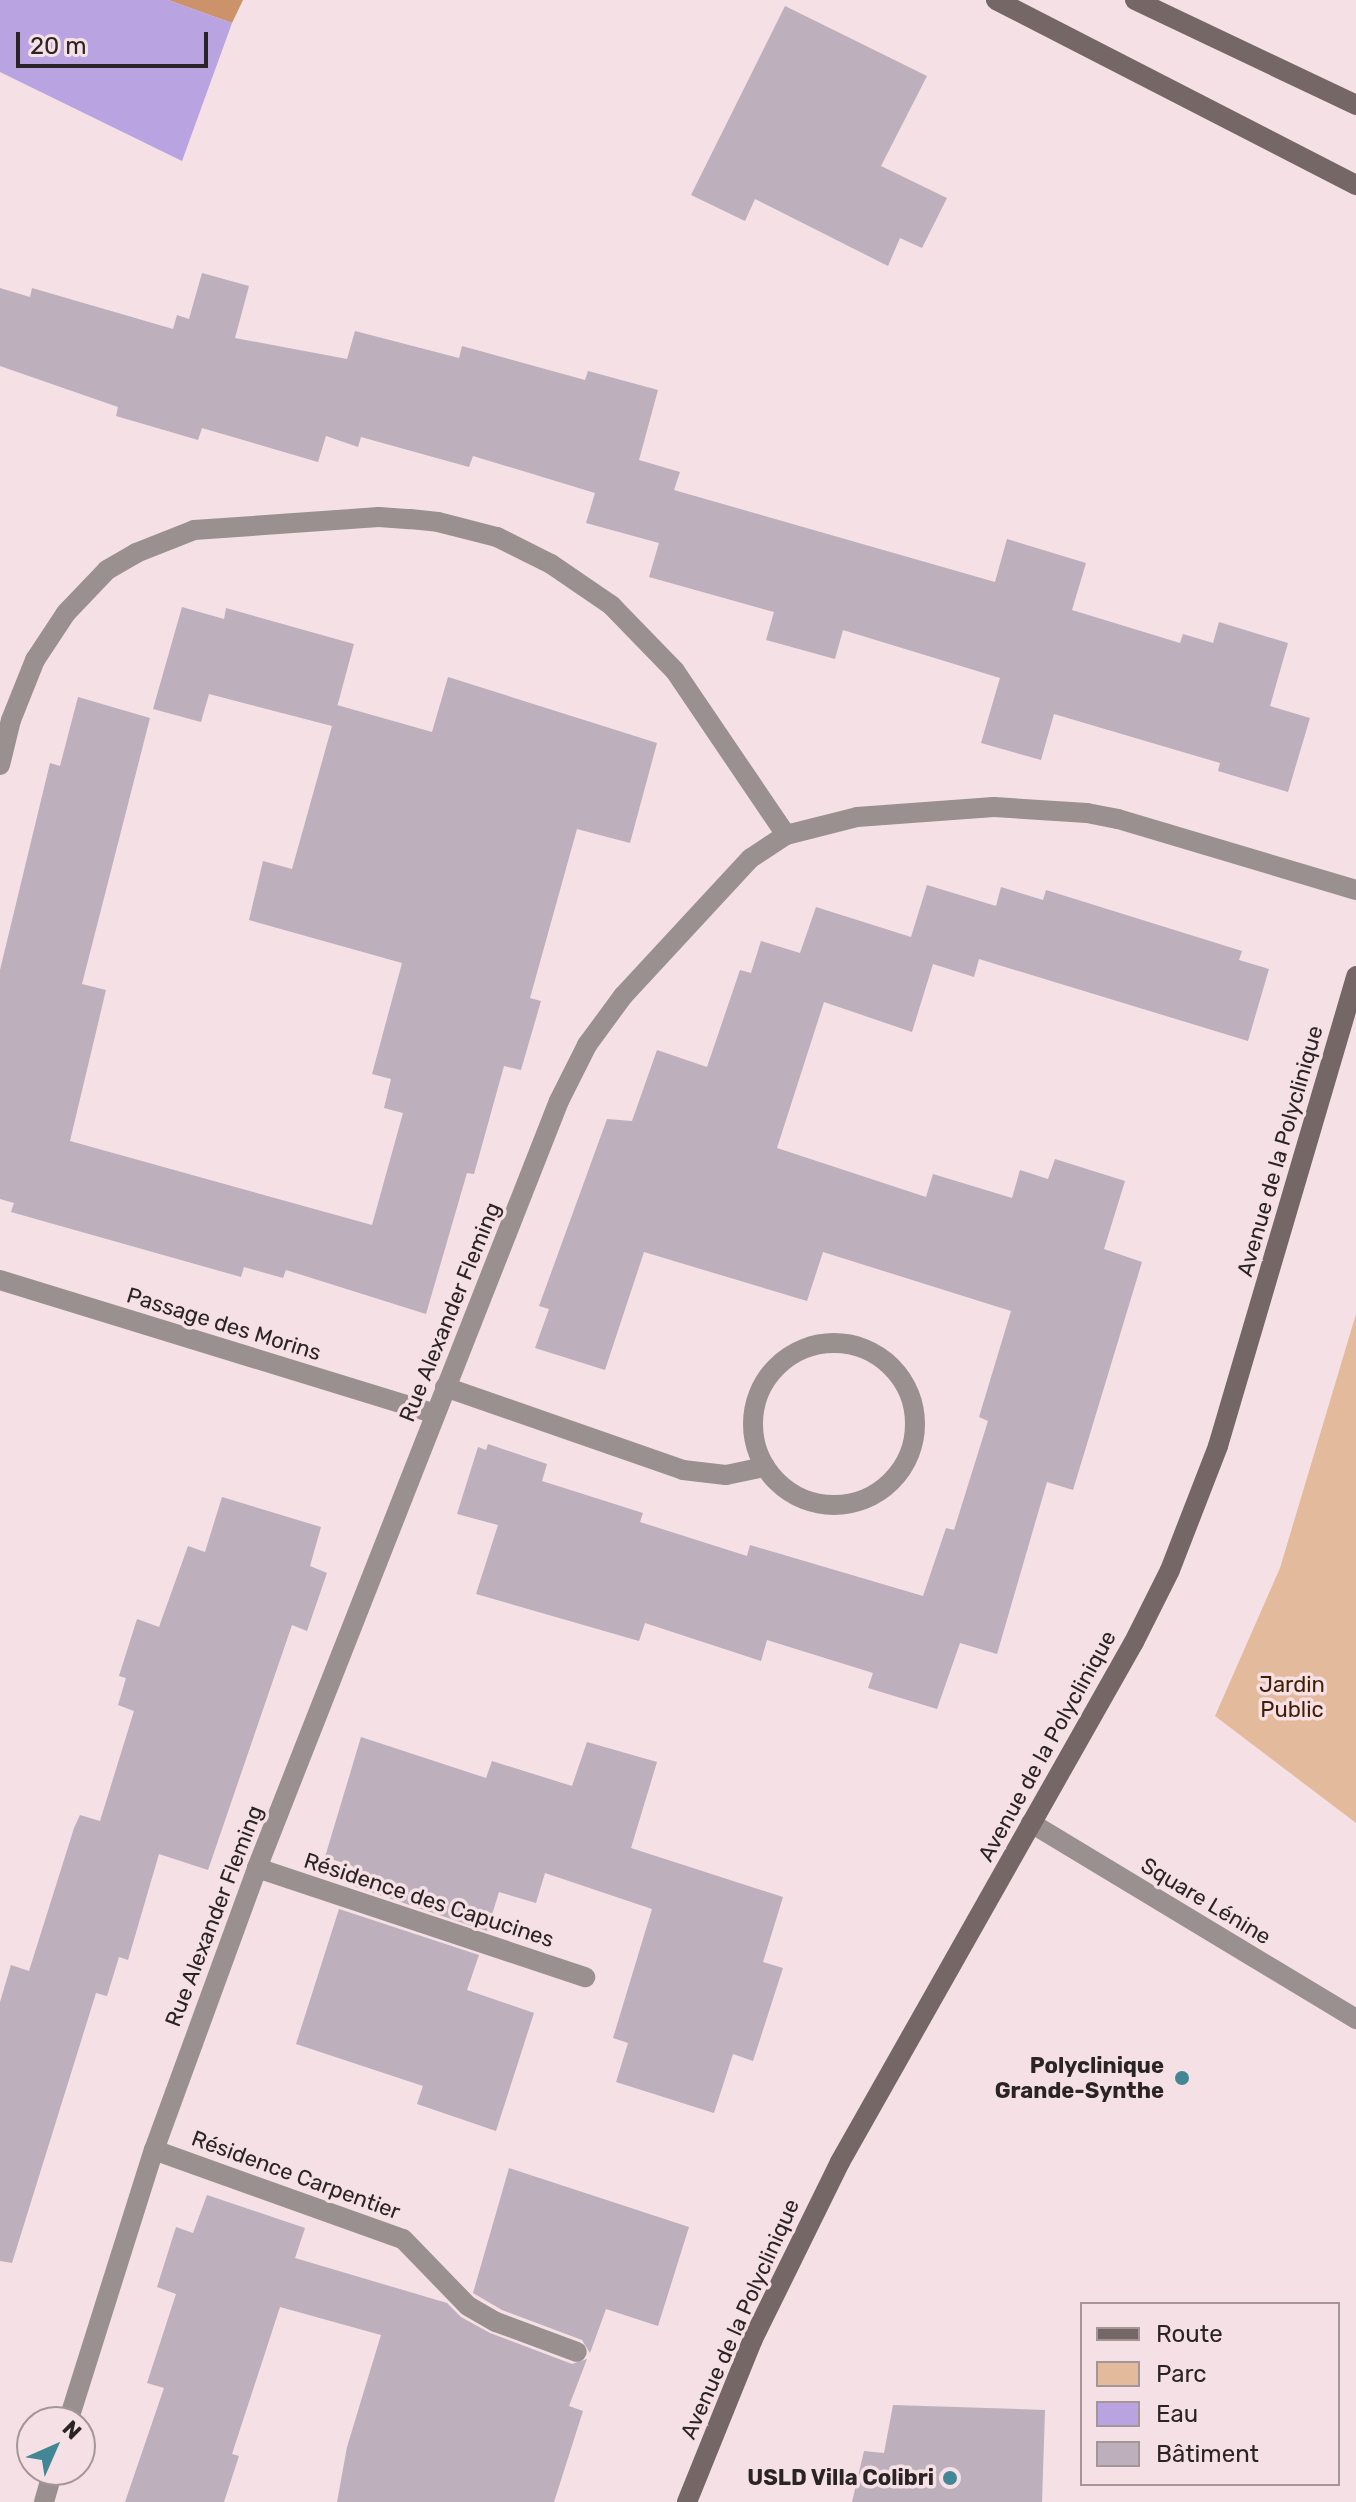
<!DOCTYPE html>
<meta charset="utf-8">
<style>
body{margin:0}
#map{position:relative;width:1356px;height:2502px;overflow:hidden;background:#f4e0e5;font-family:Rubik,sans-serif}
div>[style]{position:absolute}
.green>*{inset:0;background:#e4ba9d}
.forest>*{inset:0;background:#cc9269}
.water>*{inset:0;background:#b9a3e0}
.building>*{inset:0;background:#bdafbb}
.lane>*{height:20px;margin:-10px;padding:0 10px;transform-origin:10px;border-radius:10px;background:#99908f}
.street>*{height:20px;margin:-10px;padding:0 10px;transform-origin:10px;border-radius:10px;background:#99908f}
.street>.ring{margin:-10px;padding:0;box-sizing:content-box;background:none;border:20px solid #99908f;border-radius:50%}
.secondary>*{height:20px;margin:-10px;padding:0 10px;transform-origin:10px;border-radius:10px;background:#746766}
.dots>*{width:22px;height:22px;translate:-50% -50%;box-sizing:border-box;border:4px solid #f4e0e5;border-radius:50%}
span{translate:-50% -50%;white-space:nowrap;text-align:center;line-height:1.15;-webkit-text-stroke:7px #f4e0e5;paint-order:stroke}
.street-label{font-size:22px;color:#2b2426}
.park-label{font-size:22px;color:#431e00}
.poi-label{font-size:22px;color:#2b2426;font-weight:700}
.right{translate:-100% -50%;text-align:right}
.legend{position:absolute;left:1080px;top:2302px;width:260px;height:184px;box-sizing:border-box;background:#f4e0e5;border:2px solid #a49599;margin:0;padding:10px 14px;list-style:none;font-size:24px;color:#2b2426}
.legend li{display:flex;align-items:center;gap:16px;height:40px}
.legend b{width:40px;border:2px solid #a49599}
.north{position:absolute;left:16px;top:2406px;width:80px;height:80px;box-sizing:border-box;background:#f4e0e5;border:2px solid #a49599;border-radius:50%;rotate:45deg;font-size:22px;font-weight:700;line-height:32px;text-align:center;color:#2b2426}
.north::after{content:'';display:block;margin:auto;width:28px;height:36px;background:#438796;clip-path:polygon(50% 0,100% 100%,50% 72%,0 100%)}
.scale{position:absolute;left:16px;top:32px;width:192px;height:36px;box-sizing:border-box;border:4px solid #2b2426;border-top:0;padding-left:10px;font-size:24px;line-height:28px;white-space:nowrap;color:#2b2426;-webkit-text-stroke:6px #f4e0e5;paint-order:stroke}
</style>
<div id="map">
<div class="green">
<div style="clip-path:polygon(1356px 1314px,1356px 1823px,1215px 1716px,1280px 1568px)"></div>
</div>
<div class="forest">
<div style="clip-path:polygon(168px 0,243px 0,232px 23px)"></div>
</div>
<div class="water">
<div style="clip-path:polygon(0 0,168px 0,232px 23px,182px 161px,0 72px)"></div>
</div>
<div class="building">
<div style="clip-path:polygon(785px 6px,927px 76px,881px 166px,947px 198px,922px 248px,900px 238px,888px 266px,755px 199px,745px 221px,691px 195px)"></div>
<div style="clip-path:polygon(202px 273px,249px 286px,235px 338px,347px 359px,355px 331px,459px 358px,462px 346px,585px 380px,588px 371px,658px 390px,639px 460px,680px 472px,674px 490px,995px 582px,1007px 539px,1086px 563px,1072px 610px,1180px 643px,1183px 634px,1213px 643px,1219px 622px,1288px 643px,1270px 706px,1310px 718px,1288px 792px,1218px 771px,1220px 763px,1054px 714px,1041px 760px,981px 743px,1000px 678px,843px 630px,835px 659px,766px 640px,774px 612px,649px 577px,659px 543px,586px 523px,595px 493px,473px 456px,469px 467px,361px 437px,358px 447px,326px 436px,318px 462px,202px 428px,198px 440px,116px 416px,118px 407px,0 366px,0 288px,30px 297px,32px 288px,173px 329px,177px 315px,189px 319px)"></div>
<div style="clip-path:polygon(182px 607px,224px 619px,226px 608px,354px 644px,336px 711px,337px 705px,432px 732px,448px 677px,657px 743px,630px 843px,577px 829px,530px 998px,541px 1001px,521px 1070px,504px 1066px,474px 1174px,467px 1173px,426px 1314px,286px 1270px,283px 1278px,244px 1267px,241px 1277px,11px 1212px,14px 1203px,0 1199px,0 970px,50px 763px,60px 766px,78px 697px,150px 718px,82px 984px,106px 990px,70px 1141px,372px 1225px,403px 1113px,384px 1108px,391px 1079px,372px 1074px,402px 963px,249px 920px,263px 861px,292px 869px,332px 726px,209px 694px,201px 722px,153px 709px)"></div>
<div style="clip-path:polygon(927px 885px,996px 906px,1001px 887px,1043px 900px,1046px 890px,1242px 951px,1239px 960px,1269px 969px,1248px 1041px,979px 959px,974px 977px,933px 964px,912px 1032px,824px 1002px,777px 1148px,926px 1197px,933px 1174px,1012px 1198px,1020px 1170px,1048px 1179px,1055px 1159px,1125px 1181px,1104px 1249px,1142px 1262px,1073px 1490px,1047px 1482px,997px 1654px,960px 1643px,937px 1709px,868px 1688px,873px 1673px,767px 1640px,761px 1661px,645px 1623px,639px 1641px,476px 1594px,498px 1525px,457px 1514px,478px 1447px,486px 1450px,488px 1444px,547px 1464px,542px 1481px,643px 1513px,640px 1522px,747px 1556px,750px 1545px,923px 1596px,946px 1528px,954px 1530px,988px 1421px,979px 1417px,1011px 1311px,823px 1252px,807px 1301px,644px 1252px,605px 1370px,535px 1348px,549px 1309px,539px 1306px,607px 1119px,632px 1121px,657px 1050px,707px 1067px,740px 970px,751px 973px,761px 941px,800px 953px,816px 907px,911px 937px)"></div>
<div style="clip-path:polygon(222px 1497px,321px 1527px,310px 1566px,327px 1573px,307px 1631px,292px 1625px,208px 1870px,159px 1854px,128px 1960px,119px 1957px,107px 1996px,96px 1993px,12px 2263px,0 2261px,0 2002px,11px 1965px,29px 1971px,74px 1828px,80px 1815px,100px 1821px,134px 1711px,118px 1705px,126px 1678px,119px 1676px,137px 1619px,159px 1627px,188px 1546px,205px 1552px)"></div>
<div style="clip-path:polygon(361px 1737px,486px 1778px,492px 1761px,572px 1786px,587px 1742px,657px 1762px,631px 1848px,783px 1897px,763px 1962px,783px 1968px,753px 2061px,733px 2054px,714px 2113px,616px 2082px,628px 2043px,613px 2038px,652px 1909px,545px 1873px,536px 1903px,499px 1892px,487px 1931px,347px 1884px,353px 1866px,325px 1857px)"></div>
<div style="clip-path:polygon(339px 1909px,479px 1955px,467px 1990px,534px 2013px,496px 2131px,417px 2104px,423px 2086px,296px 2044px)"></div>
<div style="clip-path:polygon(509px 2168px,689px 2227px,658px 2326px,606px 2309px,590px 2353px,582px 2340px,502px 2310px,473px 2293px)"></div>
<div style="clip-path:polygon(207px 2195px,305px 2228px,295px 2258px,447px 2303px,461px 2317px,490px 2333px,572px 2364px,587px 2359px,569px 2406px,583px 2411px,554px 2502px,337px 2502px,347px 2447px,381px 2335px,280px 2307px,232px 2454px,239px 2456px,224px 2502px,125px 2502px,164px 2388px,147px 2383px,176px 2294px,157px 2287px,176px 2227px,193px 2233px)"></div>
<div style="clip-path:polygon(893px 2405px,1045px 2410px,1042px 2502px,852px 2502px,864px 2451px,884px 2453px)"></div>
</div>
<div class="lane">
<div style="left:1031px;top:1823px;width:380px;rotate:31.1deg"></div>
</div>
<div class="street">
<div style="left:0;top:765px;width:46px;rotate:-76.3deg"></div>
<div style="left:11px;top:720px;width:65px;rotate:-68.2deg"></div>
<div style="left:35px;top:660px;width:56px;rotate:-56.6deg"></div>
<div style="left:66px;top:613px;width:59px;rotate:-46.4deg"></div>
<div style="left:107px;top:570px;width:34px;rotate:-30deg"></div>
<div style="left:136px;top:553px;width:62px;rotate:-21.6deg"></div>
<div style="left:194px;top:530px;width:185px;rotate:-4deg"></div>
<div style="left:379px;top:517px;width:31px;rotate:4deg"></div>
<div style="left:410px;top:519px;width:28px;rotate:6deg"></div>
<div style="left:438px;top:522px;width:61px;rotate:14.3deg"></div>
<div style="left:497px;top:537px;width:60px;rotate:26.6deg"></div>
<div style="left:551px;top:564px;width:73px;rotate:34.3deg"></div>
<div style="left:611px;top:605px;width:92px;rotate:45.9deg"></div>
<div style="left:675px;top:671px;width:198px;rotate:55.9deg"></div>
<div style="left:0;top:1280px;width:455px;rotate:17.1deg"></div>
<div class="ring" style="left:753px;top:1343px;width:142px;height:142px"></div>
<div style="left:445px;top:1387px;width:252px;rotate:19.2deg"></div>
<div style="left:683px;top:1470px;width:43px;rotate:6.6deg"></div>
<div style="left:726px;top:1475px;width:40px;rotate:-12deg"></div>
<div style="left:257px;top:1868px;width:346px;rotate:18.4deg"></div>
<div style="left:154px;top:2150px;width:264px;rotate:19.7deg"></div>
<div style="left:403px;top:2239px;width:93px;rotate:45.9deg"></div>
<div style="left:468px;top:2306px;width:32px;rotate:30deg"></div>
<div style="left:496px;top:2322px;width:86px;rotate:20.3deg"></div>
<div style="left:68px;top:2422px;width:285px;rotate:-72.5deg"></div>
<div style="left:154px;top:2150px;width:300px;rotate:-69.9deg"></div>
<div style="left:257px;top:1868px;width:824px;rotate:-68.51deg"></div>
<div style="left:559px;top:1101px;width:63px;rotate:-63.4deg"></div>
<div style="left:587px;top:1045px;width:61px;rotate:-53.7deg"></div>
<div style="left:623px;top:996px;width:188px;rotate:-47.2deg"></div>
<div style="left:751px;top:858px;width:42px;rotate:-33.3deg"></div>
<div style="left:786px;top:835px;width:73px;rotate:-14.2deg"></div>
<div style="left:857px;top:817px;width:137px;rotate:-4.2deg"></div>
<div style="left:994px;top:807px;width:93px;rotate:3.7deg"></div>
<div style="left:1087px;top:813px;width:32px;rotate:11deg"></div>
<div style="left:1118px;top:819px;width:248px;rotate:16.6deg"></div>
<div style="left:44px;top:2502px;width:33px;rotate:-74deg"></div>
</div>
<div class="secondary">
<div style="left:996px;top:0;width:405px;rotate:27.2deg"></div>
<div style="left:1135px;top:0;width:245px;rotate:25.4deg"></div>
<div style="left:687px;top:2502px;width:174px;rotate:-68deg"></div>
<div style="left:752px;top:2341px;width:199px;rotate:-63.8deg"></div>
<div style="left:840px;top:2162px;width:597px;rotate:-60.52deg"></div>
<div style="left:1134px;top:1642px;width:80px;rotate:-63.4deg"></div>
<div style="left:1170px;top:1570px;width:133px;rotate:-68.8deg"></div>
<div style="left:1218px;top:1446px;width:490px;rotate:-73.6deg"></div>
</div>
<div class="dots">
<div style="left:1182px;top:2078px;background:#438796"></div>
<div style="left:950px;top:2478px;background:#438796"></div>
</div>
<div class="street-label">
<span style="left:1280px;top:1151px;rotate:-74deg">Avenue de la Polyclinique</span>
<span style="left:450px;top:1312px;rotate:-68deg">Rue Alexander Fleming</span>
<span style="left:224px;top:1324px;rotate:17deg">Passage des Morins</span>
<span style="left:1047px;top:1746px;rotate:-61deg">Avenue de la Polyclinique</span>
<span style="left:429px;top:1900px;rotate:18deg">Résidence des Capucines</span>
<span style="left:1206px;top:1901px;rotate:31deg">Square Lénine</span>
<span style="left:214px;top:1916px;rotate:-69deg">Rue Alexander Fleming</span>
<span style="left:296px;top:2175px;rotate:20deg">Résidence Carpentier</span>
<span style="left:740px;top:2319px;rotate:-66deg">Avenue de la Polyclinique</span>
</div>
<div class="park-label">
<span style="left:1292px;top:1697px">Jardin<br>Public</span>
</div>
<div class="poi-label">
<span class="right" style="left:1164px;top:2078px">Polyclinique<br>Grande-Synthe</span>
<span class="right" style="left:934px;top:2478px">USLD Villa Colibri</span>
</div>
<ul class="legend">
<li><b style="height:10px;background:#746766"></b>Route</li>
<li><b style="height:22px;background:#e4ba9d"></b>Parc</li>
<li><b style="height:22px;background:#b9a3e0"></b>Eau</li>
<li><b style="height:22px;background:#bdafbb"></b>Bâtiment</li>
</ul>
<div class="north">N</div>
<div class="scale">20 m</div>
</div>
